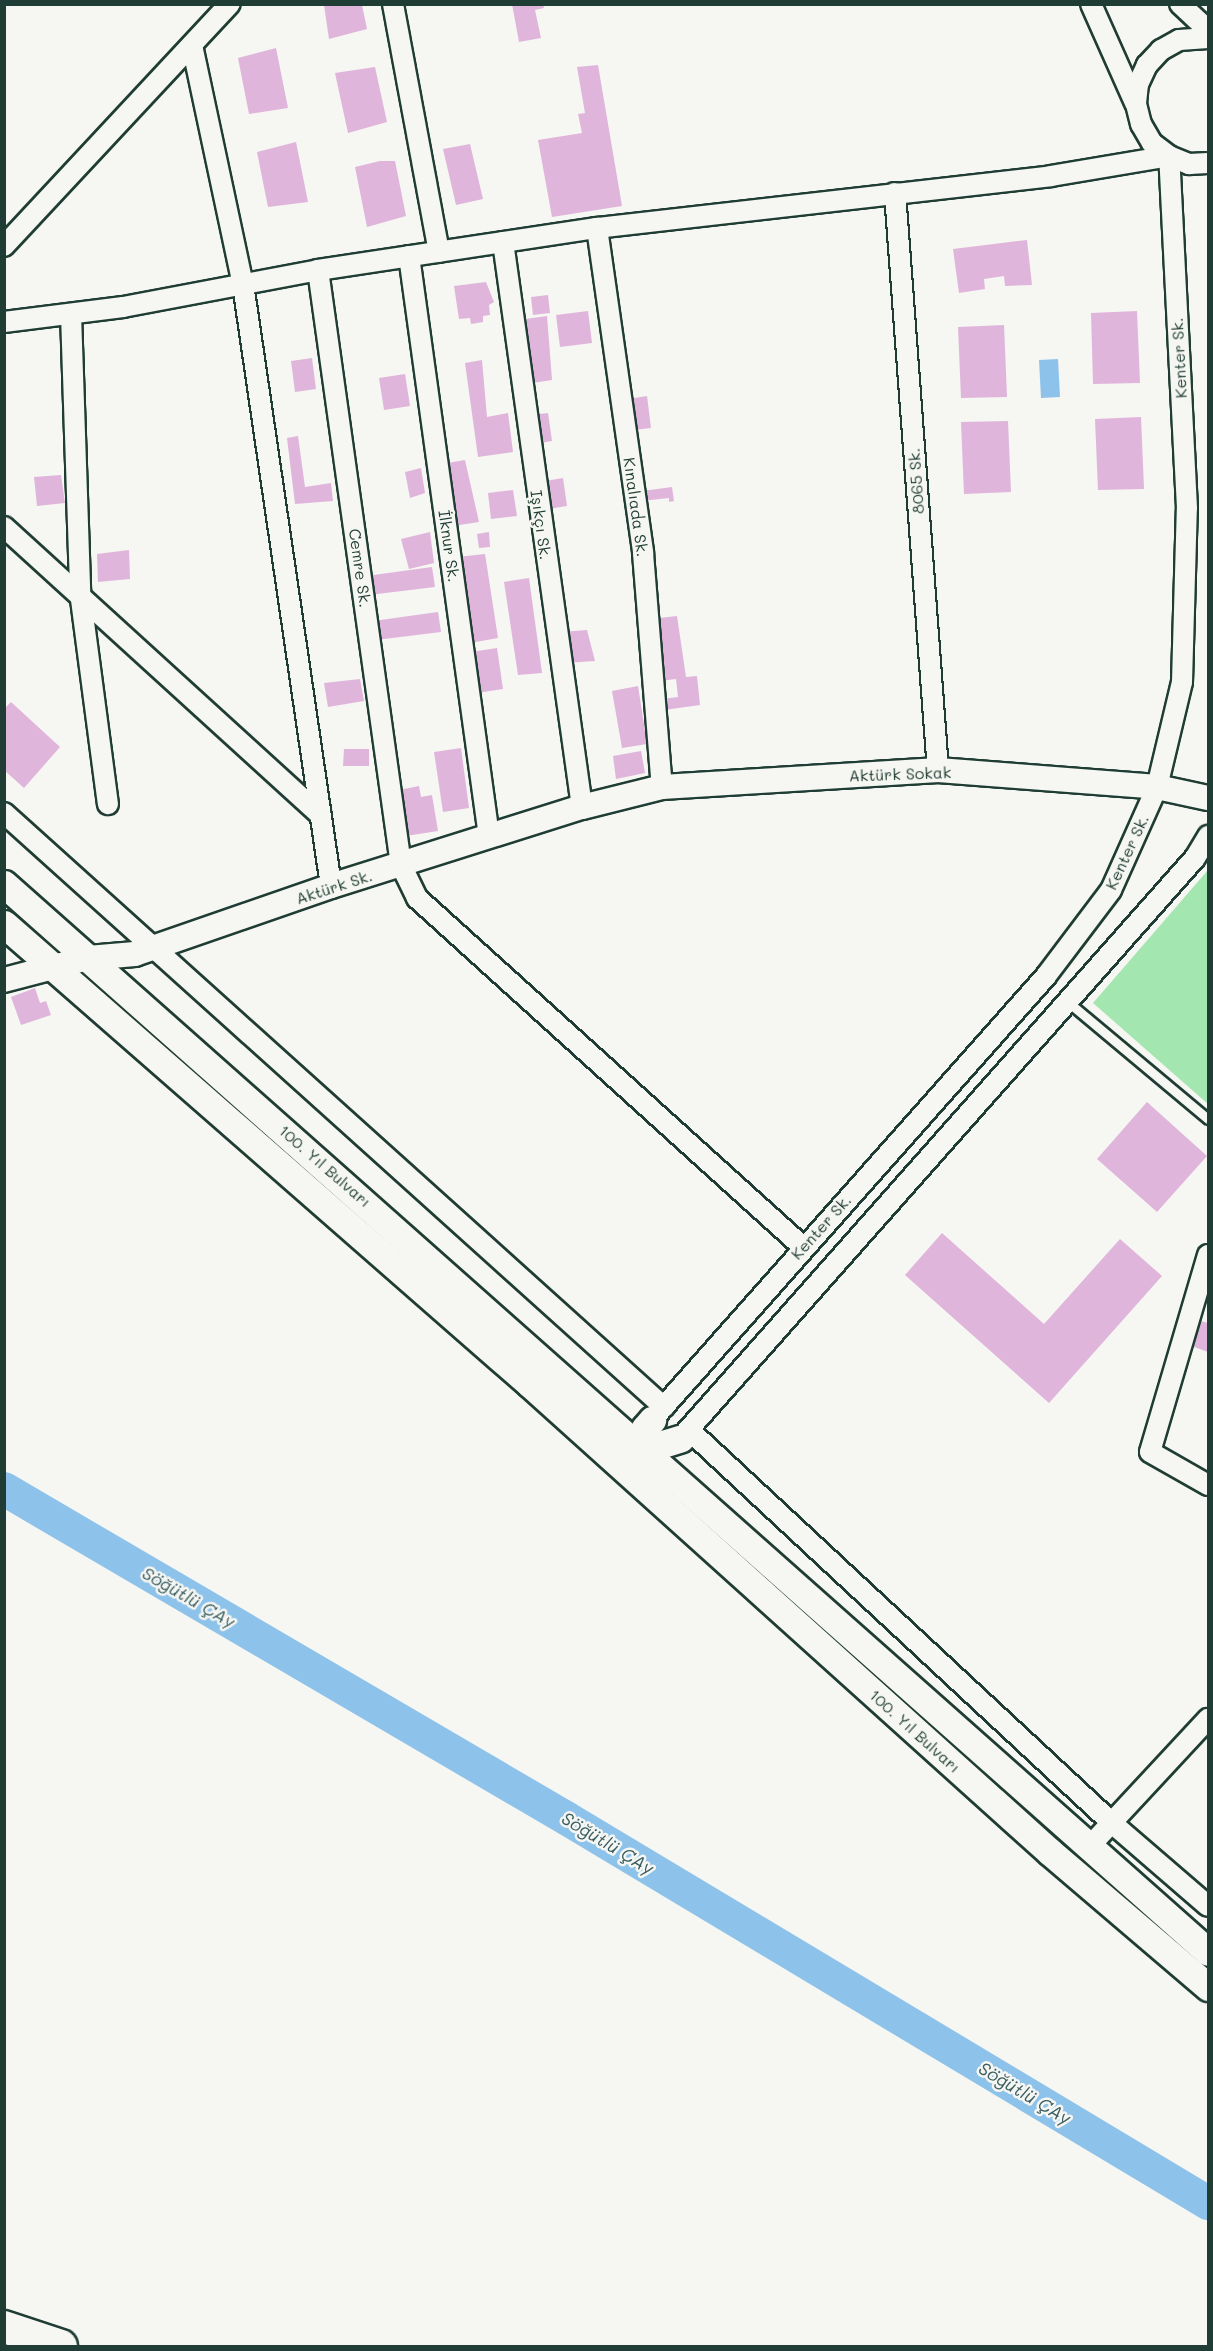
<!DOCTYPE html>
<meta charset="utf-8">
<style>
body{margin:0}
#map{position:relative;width:1213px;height:2351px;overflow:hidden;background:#f6f6f2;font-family:Mali,sans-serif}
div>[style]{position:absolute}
.green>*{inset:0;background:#a4e6b0}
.water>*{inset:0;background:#8dc2ea}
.river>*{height:34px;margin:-17px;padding:0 17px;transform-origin:17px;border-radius:17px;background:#8dc2ea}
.building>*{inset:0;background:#e0b5db}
.roads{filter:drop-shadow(2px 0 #1f3d34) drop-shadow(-2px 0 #1f3d34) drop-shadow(0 2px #1f3d34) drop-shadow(0 -2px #1f3d34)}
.service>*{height:9px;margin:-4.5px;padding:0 4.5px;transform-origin:4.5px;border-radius:4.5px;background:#f6f6f2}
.minor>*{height:20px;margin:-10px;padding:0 10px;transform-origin:10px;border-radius:10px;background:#f6f6f2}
.tertiary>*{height:24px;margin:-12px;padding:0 12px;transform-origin:12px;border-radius:12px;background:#f6f6f2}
.secondary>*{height:27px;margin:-13.5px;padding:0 13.5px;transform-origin:13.5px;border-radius:13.5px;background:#f6f6f2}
.trunk>*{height:32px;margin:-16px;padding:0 16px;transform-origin:16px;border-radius:16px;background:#f6f6f2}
span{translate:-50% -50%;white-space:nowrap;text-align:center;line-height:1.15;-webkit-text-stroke:5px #f6f6f2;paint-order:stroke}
.street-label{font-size:16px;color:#1f3d34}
.water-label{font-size:18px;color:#3a5e62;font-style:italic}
.frame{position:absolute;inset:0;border:6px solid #1f3d34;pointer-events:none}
</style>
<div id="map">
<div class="green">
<div style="clip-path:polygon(1208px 870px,1208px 1104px,1093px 1003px)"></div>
</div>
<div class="water">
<div style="clip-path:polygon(1058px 359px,1060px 397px,1041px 398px,1039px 360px)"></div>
</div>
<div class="river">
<div style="left:4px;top:1489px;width:651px;rotate:30.35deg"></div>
<div style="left:566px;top:1818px;width:749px;rotate:30.95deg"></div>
</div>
<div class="building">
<div style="clip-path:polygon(512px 4px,543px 4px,544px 8px,535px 10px,541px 38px,519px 42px)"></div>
<div style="clip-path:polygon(324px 5px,362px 5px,367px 29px,329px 39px)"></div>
<div style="clip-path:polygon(276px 48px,288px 108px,249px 114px,238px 58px)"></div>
<div style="clip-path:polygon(598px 65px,622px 206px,552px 217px,538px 140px,582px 133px,578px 114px,585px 113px,577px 67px)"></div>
<div style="clip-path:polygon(375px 67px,387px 122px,348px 133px,335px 73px)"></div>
<div style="clip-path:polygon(296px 142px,308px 202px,268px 207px,257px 152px)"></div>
<div style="clip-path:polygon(470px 144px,483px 199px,456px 205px,443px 149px)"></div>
<div style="clip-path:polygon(380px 161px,395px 161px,406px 216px,367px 227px,355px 167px)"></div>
<div style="clip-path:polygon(1027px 240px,1032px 285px,1005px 286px,1004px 276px,984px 279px,985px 289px,959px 293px,953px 249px)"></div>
<div style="clip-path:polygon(486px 282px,494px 302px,489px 305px,490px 315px,483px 316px,483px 322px,471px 324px,470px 318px,459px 319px,454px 286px)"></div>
<div style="clip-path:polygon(548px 295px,550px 313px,533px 315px,531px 297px)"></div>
<div style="clip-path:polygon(588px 311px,592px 343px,560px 347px,556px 315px)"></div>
<div style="clip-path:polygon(1137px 311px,1140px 383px,1093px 384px,1091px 313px)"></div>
<div style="clip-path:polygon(547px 316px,552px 380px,526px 384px,518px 320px)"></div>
<div style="clip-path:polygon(1004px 325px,1007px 397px,961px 398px,958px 327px)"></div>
<div style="clip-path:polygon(312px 358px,316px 389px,295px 392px,291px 361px)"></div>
<div style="clip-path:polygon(482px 360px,487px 417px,508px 413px,513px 452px,478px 457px,465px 363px)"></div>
<div style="clip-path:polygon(405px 374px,410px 406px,384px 410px,379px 378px)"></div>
<div style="clip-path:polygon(647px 396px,651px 428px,626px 431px,622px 400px)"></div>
<div style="clip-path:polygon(548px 413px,552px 441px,534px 444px,530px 415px)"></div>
<div style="clip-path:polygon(1141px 417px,1144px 489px,1098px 490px,1095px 419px)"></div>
<div style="clip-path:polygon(1008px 421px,1011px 492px,964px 494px,961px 422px)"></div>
<div style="clip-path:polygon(298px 436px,305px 487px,331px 483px,333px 501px,295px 504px,287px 438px)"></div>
<div style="clip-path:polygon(465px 460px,479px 522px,453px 526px,442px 464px)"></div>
<div style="clip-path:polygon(421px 468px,425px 493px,410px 498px,405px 472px)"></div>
<div style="clip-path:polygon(61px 475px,65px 503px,37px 506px,34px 477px)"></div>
<div style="clip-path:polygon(563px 478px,567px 506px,542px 510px,539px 482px)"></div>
<div style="clip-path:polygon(672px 487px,674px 501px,669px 502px,669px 498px,641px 501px,635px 492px)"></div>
<div style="clip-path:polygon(513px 490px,517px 516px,491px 519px,488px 493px)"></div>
<div style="clip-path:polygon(430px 532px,434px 563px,409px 569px,401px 539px)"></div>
<div style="clip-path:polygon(489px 532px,490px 547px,479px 548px,477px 534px)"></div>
<div style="clip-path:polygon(129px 550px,130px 579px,98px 582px,97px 554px)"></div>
<div style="clip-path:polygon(485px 554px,498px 638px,470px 643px,457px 557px)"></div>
<div style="clip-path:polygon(432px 567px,435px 587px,369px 595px,366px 576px)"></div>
<div style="clip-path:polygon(529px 578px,542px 673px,518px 675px,504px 582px)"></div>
<div style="clip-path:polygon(438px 612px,441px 632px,376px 640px,373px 621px)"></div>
<div style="clip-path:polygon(677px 616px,686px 677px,697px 676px,700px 705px,664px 710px,662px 699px,678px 697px,676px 679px,660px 681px,651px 619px)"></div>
<div style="clip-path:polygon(587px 630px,595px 661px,565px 663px,561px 632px)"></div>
<div style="clip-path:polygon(497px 648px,503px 689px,477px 693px,471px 652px)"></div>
<div style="clip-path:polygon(360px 679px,364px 701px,328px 707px,324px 683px)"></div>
<div style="clip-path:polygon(638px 686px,647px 744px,622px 748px,612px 691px)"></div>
<div style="clip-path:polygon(11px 702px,60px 747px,24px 788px,4px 770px,4px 709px)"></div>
<div style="clip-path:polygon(461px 748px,469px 808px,443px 812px,434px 752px)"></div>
<div style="clip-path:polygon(344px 749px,369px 749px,369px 766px,343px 766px)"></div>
<div style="clip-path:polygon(641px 751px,645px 773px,616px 779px,613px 756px)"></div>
<div style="clip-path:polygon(419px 786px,421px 797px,432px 795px,438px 831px,406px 836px,399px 790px)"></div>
<div style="clip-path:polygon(35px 988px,40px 1003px,46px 1001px,51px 1015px,21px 1025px,11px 997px)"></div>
<div style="clip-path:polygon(1147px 1102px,1207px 1156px,1157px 1212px,1097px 1159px)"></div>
<div style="clip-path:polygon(942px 1233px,1044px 1324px,1120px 1239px,1162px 1276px,1049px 1403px,905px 1275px)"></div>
<div style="clip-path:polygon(1193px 1319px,1208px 1323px,1208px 1352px,1186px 1344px)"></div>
</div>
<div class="roads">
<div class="service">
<div style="left:1068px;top:1002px;width:182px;rotate:39.9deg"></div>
</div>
<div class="minor">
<div style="left:393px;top:4px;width:252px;rotate:79.5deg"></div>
<div style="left:1091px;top:4px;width:108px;rotate:66deg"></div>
<div style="left:1180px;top:4px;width:38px;rotate:43deg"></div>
<div style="left:1208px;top:38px;width:29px;rotate:176deg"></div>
<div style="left:1179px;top:40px;width:21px;rotate:151deg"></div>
<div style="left:1161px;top:50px;width:21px;rotate:133deg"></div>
<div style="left:1147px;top:65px;width:21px;rotate:115deg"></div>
<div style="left:1138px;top:84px;width:20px;rotate:96deg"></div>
<div style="left:1136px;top:104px;width:21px;rotate:76deg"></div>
<div style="left:1141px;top:124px;width:22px;rotate:60deg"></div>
<div style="left:1152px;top:143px;width:21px;rotate:37deg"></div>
<div style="left:1169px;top:156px;width:22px;rotate:22deg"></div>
<div style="left:1189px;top:164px;width:19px;rotate:-3deg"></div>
<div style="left:192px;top:45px;width:244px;rotate:78deg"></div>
<div style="left:243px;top:284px;width:608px;rotate:81.68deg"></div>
<div style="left:895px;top:193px;width:579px;rotate:85.74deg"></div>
<div style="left:597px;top:228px;width:328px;rotate:81.9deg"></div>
<div style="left:643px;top:553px;width:235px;rotate:85.4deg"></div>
<div style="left:503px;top:242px;width:570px;rotate:82.04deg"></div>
<div style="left:4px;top:246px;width:331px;rotate:-47deg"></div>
<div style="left:409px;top:256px;width:585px;rotate:82.15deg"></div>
<div style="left:318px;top:270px;width:601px;rotate:82.06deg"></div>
<div style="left:401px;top:865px;width:37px;rotate:64deg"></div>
<div style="left:417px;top:898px;width:520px;rotate:42.12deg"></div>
<div style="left:71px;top:314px;width:278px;rotate:88.1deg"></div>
<div style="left:80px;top:592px;width:214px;rotate:82.5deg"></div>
<div style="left:4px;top:322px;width:120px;rotate:-7.2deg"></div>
<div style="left:123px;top:307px;width:198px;rotate:-10.7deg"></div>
<div style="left:318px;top:270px;width:282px;rotate:-8.6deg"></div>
<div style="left:597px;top:228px;width:457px;rotate:-6.5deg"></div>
<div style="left:1051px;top:176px;width:120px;rotate:-9.6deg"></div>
<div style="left:4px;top:527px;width:428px;rotate:42.3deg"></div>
<div style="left:4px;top:813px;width:888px;rotate:41.99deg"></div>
<div style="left:1208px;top:1255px;width:205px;rotate:106.4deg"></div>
<div style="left:1150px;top:1452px;width:67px;rotate:29.6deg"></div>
<div style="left:652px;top:1420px;width:594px;rotate:-48.41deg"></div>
<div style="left:1046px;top:976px;width:108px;rotate:-52.9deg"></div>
<div style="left:1111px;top:890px;width:113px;rotate:-65.9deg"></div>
<div style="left:1157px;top:787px;width:108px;rotate:-76.6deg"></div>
<div style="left:1182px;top:682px;width:174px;rotate:-88.4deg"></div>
<div style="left:1187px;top:508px;width:352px;rotate:-92.9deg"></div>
<div style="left:689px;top:1430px;width:579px;rotate:42.9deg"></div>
<div style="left:1113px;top:1824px;width:125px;rotate:40.8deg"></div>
<div style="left:680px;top:1439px;width:776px;rotate:-48.45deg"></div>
<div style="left:1195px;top:858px;width:26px;rotate:-59deg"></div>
<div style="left:1089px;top:1847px;width:175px;rotate:-47.1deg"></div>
</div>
<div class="tertiary">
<div style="left:4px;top:980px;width:87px;rotate:-14.7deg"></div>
<div style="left:88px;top:958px;width:47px;rotate:-4.9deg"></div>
<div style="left:135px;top:954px;width:207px;rotate:-19.1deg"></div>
<div style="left:331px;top:886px;width:263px;rotate:-17.5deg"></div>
<div style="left:582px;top:807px;width:82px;rotate:-14deg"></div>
<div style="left:662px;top:787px;width:277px;rotate:-3.5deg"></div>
<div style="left:938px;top:770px;width:220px;rotate:4.4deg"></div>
<div style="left:1157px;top:787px;width:52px;rotate:12.2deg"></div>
</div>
<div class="secondary">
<div style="left:4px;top:884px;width:1609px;rotate:41.57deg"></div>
<div style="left:4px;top:924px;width:699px;rotate:41.17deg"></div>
<div style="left:530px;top:1384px;width:700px;rotate:41.99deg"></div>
<div style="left:1050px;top:1852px;width:208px;rotate:40.5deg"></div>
<div style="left:643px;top:1450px;width:39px;rotate:-17deg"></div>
<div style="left:643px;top:1450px;width:22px;rotate:-85deg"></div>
<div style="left:645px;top:1428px;width:11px;rotate:-49deg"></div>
</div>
<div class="trunk">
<div style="left:4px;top:2327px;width:60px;rotate:18.4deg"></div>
</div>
</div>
<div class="street-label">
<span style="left:1179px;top:358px;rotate:-93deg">Kenter Sk.</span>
<span style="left:916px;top:481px;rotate:-94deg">8065 Sk.</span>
<span style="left:636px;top:507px;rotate:82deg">Kınalıada Sk.</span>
<span style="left:541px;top:525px;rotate:82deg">Işıkçı Sk.</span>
<span style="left:449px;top:546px;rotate:82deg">İlknur Sk.</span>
<span style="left:360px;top:568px;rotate:82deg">Cemre Sk.</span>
<span style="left:900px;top:774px;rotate:-2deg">Aktürk Sokak</span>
<span style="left:1127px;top:852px;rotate:-65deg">Kenter Sk.</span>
<span style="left:334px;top:887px;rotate:-18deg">Aktürk Sk.</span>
<span style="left:325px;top:1166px;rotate:41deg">100. Yıl Bulvarı</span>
<span style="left:821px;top:1227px;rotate:-48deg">Kenter Sk.</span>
<span style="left:915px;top:1731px;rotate:42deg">100. Yıl Bulvarı</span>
</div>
<div class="water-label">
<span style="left:189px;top:1597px;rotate:30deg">Söğütlü ÇAy</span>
<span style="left:608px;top:1843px;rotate:31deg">Söğütlü ÇAy</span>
<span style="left:1025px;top:2093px;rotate:31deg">Söğütlü ÇAy</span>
</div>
<div class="frame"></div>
</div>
